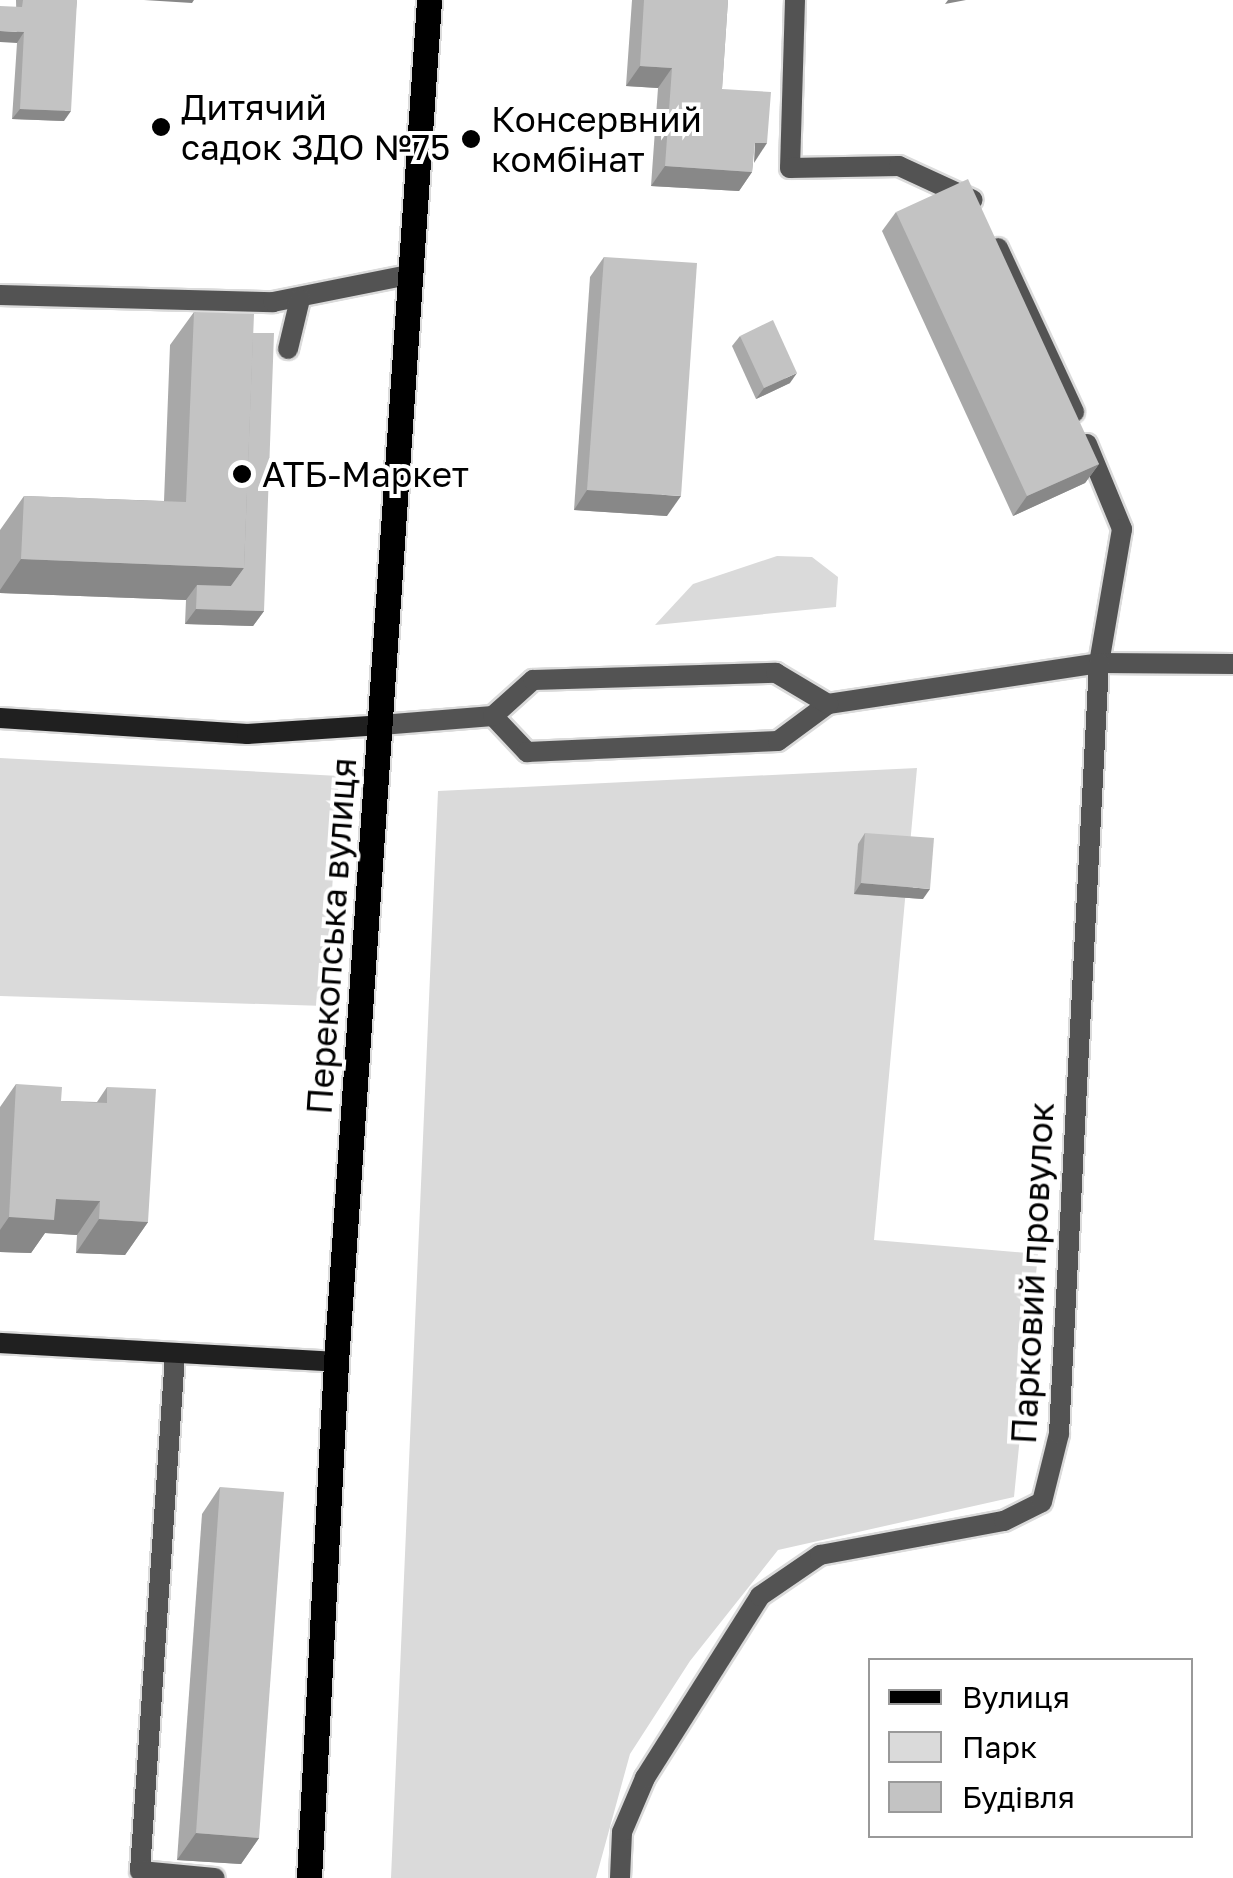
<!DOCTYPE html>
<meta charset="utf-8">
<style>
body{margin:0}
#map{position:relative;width:1233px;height:1878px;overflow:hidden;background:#fff;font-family:"Golos Text",sans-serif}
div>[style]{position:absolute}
.green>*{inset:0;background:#dadada}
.roads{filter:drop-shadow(2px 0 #dbdbdb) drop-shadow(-2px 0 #dbdbdb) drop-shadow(0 2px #dbdbdb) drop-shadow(0 -2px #dbdbdb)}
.service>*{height:20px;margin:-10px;padding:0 10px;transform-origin:10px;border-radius:10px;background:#535353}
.minor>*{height:20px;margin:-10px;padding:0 10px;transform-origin:10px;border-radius:10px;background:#535353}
.secondary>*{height:20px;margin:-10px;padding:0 10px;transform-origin:10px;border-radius:10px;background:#202020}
.primary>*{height:25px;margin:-12.5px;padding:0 12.5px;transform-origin:12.5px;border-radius:12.5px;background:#000}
.wall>*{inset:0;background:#a8a8a8}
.shaded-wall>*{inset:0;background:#888}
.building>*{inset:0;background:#c3c3c3}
.dots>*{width:28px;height:28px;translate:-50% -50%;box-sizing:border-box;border:5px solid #fff;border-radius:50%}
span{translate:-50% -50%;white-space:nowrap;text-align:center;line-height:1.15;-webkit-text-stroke:8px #fff;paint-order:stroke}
.poi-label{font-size:35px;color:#000}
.left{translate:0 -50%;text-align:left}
.street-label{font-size:35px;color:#000}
.legend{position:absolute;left:868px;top:1658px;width:325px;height:180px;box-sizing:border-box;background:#fff;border:2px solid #999;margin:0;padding:12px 18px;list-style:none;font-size:30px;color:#000}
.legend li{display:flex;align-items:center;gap:20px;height:50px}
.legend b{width:50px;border:2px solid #999}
</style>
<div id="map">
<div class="green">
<div style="clip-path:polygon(777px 556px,812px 557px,838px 577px,836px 607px,655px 625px,693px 584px)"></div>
<div style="clip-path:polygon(0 758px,339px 776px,325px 1006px,0 996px)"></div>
<div style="clip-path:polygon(917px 768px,874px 1240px,1038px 1254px,1014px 1497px,778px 1550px,690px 1661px,630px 1754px,596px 1878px,391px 1878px,438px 791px)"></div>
</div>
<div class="roads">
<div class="service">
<div style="left:795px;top:0;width:168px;rotate:91.7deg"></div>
<div style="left:790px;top:168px;width:109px;rotate:-1.1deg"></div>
<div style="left:899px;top:166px;width:81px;rotate:24.7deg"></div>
<div style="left:998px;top:248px;width:181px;rotate:65.1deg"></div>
<div style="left:0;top:295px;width:273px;rotate:1.5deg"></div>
<div style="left:273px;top:302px;width:143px;rotate:-11.3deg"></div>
<div style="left:288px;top:349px;width:51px;rotate:-76.5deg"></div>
<div style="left:1087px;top:444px;width:92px;rotate:67.6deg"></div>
<div style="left:1122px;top:529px;width:136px;rotate:99.7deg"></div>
<div style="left:175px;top:1355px;width:517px;rotate:93.88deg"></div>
<div style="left:140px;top:1871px;width:75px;rotate:5.3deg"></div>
</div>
<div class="minor">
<div style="left:493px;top:716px;width:50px;rotate:46.6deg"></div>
<div style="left:527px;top:752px;width:251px;rotate:-2.5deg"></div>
<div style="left:778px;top:741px;width:62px;rotate:-36.5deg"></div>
<div style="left:828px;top:704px;width:274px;rotate:-8.6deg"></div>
<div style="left:1099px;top:663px;width:134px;rotate:0.4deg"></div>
<div style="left:381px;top:725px;width:112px;rotate:-4.6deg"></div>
<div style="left:493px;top:716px;width:54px;rotate:-42deg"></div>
<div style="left:533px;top:680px;width:243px;rotate:-1.7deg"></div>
<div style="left:776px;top:673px;width:61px;rotate:30.8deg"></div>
<div style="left:620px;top:1878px;width:46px;rotate:-87.5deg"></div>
<div style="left:622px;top:1832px;width:59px;rotate:-66.9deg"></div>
<div style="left:645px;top:1778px;width:215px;rotate:-57.7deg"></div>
<div style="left:760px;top:1596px;width:73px;rotate:-34.3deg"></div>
<div style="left:820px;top:1555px;width:187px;rotate:-10.5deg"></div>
<div style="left:1004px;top:1521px;width:42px;rotate:-26.6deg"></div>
<div style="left:1042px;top:1502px;width:70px;rotate:-76deg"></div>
<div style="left:1059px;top:1434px;width:772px;rotate:-87.03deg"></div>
</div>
<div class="secondary">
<div style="left:0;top:718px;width:248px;rotate:3.7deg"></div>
<div style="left:247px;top:734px;width:134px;rotate:-3.8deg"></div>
<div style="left:0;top:1343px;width:337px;rotate:3.2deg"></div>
</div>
<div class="primary">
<div style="left:309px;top:1878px;width:517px;rotate:-87deg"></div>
<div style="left:336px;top:1362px;width:1365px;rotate:-86.09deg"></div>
</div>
</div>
<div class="wall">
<div style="clip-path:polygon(16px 0,77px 0,64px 121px,12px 119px,17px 43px)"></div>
<div style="clip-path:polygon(632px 0,728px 0,722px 89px,753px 163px,752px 172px,739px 191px,651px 186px,658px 88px,626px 86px)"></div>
<div style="clip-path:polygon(896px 212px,1099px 464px,1085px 483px,1013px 516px,882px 231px)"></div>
<div style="clip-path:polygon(604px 257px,667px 516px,574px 510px,590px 277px)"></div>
<div style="clip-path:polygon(194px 312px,253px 333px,264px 611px,253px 626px,185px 624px,186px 600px,0 593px,0 530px,24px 496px,164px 501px,170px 345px)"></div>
<div style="clip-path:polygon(740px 336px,790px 383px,756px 399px,732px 346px)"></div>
<div style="clip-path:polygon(865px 833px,923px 899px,854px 894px,858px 844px)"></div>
<div style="clip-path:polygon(16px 1084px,61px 1101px,97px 1102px,107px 1087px,148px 1222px,125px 1255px,76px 1253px,77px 1235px,45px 1233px,31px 1253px,0 1252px,0 1107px)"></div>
<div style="clip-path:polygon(220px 1487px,259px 1838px,241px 1864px,177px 1860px,202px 1514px)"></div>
</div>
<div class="shaded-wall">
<div style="clip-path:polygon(144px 0,194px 0,192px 3px)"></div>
<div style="clip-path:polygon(948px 0,966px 0,945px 4px)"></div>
<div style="clip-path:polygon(0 31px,24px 32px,17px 43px,0 42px)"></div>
<div style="clip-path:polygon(640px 66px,672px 68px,658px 88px,626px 86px)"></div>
<div style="clip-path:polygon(20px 109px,71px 111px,64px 121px,12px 119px)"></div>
<div style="clip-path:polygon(755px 143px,767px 143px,754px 163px)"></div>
<div style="clip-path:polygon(665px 166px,752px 172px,739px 191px,651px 186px)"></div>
<div style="clip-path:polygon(797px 373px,790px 383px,756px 399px,764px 388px)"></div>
<div style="clip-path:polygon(1099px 464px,1085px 483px,1013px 516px,1027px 496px)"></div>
<div style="clip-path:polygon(587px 490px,681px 496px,667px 516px,574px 510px)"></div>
<div style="clip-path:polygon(21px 559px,244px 568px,220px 601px,197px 585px,186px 600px,0 593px,0 590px)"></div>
<div style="clip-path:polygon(196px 609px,264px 611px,253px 626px,185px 624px)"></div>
<div style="clip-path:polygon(861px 883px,930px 889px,923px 899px,854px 894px)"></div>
<div style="clip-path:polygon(56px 1199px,100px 1201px,77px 1235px,45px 1233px,31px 1253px,0 1252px,0 1230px,9px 1217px)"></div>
<div style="clip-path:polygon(99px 1219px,148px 1222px,125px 1255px,76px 1253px)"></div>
<div style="clip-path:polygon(196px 1833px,259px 1838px,241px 1864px,177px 1860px)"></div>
</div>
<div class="building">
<div style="clip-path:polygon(23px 0,77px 0,71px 111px,20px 109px,24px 32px,0 31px,0 6px,22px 7px)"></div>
<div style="clip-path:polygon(644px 0,728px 0,722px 89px,771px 92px,767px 143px,755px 143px,752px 172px,665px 166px,672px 68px,640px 66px)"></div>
<div style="clip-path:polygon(968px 179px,1099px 464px,1027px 496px,896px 212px)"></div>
<div style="clip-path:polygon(604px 257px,697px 263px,681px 496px,587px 490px)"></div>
<div style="clip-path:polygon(194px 312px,254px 314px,244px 568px,21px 559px,24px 496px,186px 502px)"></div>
<div style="clip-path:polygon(773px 320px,797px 373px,764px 388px,740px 336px)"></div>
<div style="clip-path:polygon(253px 333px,274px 333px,264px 611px,196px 609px,197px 585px,231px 586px,244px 568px)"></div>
<div style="clip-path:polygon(865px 833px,934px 838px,930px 889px,861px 883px)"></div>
<div style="clip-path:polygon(16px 1084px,62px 1087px,61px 1101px,107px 1103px,107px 1087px,156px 1089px,148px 1222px,99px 1219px,100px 1201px,56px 1199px,54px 1220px,9px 1217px)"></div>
<div style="clip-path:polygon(220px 1487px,284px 1492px,259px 1838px,196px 1833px)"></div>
</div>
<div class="dots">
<div style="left:161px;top:127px;background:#000"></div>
<div style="left:471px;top:139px;background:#000"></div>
<div style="left:242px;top:474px;background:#000"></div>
</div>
<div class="poi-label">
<span class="left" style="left:181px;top:127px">Дитячий<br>садок ЗДО №75</span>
<span class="left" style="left:491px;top:139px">Консервний<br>комбінат</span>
<span class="left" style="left:262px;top:474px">АТБ-Маркет</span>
</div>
<div class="street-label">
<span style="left:331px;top:936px;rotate:-86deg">Перекопська вулиця</span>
<span style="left:1032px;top:1273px;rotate:-87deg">Парковий провулок</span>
</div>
<ul class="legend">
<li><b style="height:12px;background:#000"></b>Вулиця</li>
<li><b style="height:28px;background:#dadada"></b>Парк</li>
<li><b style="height:28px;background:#c3c3c3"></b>Будівля</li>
</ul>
</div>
